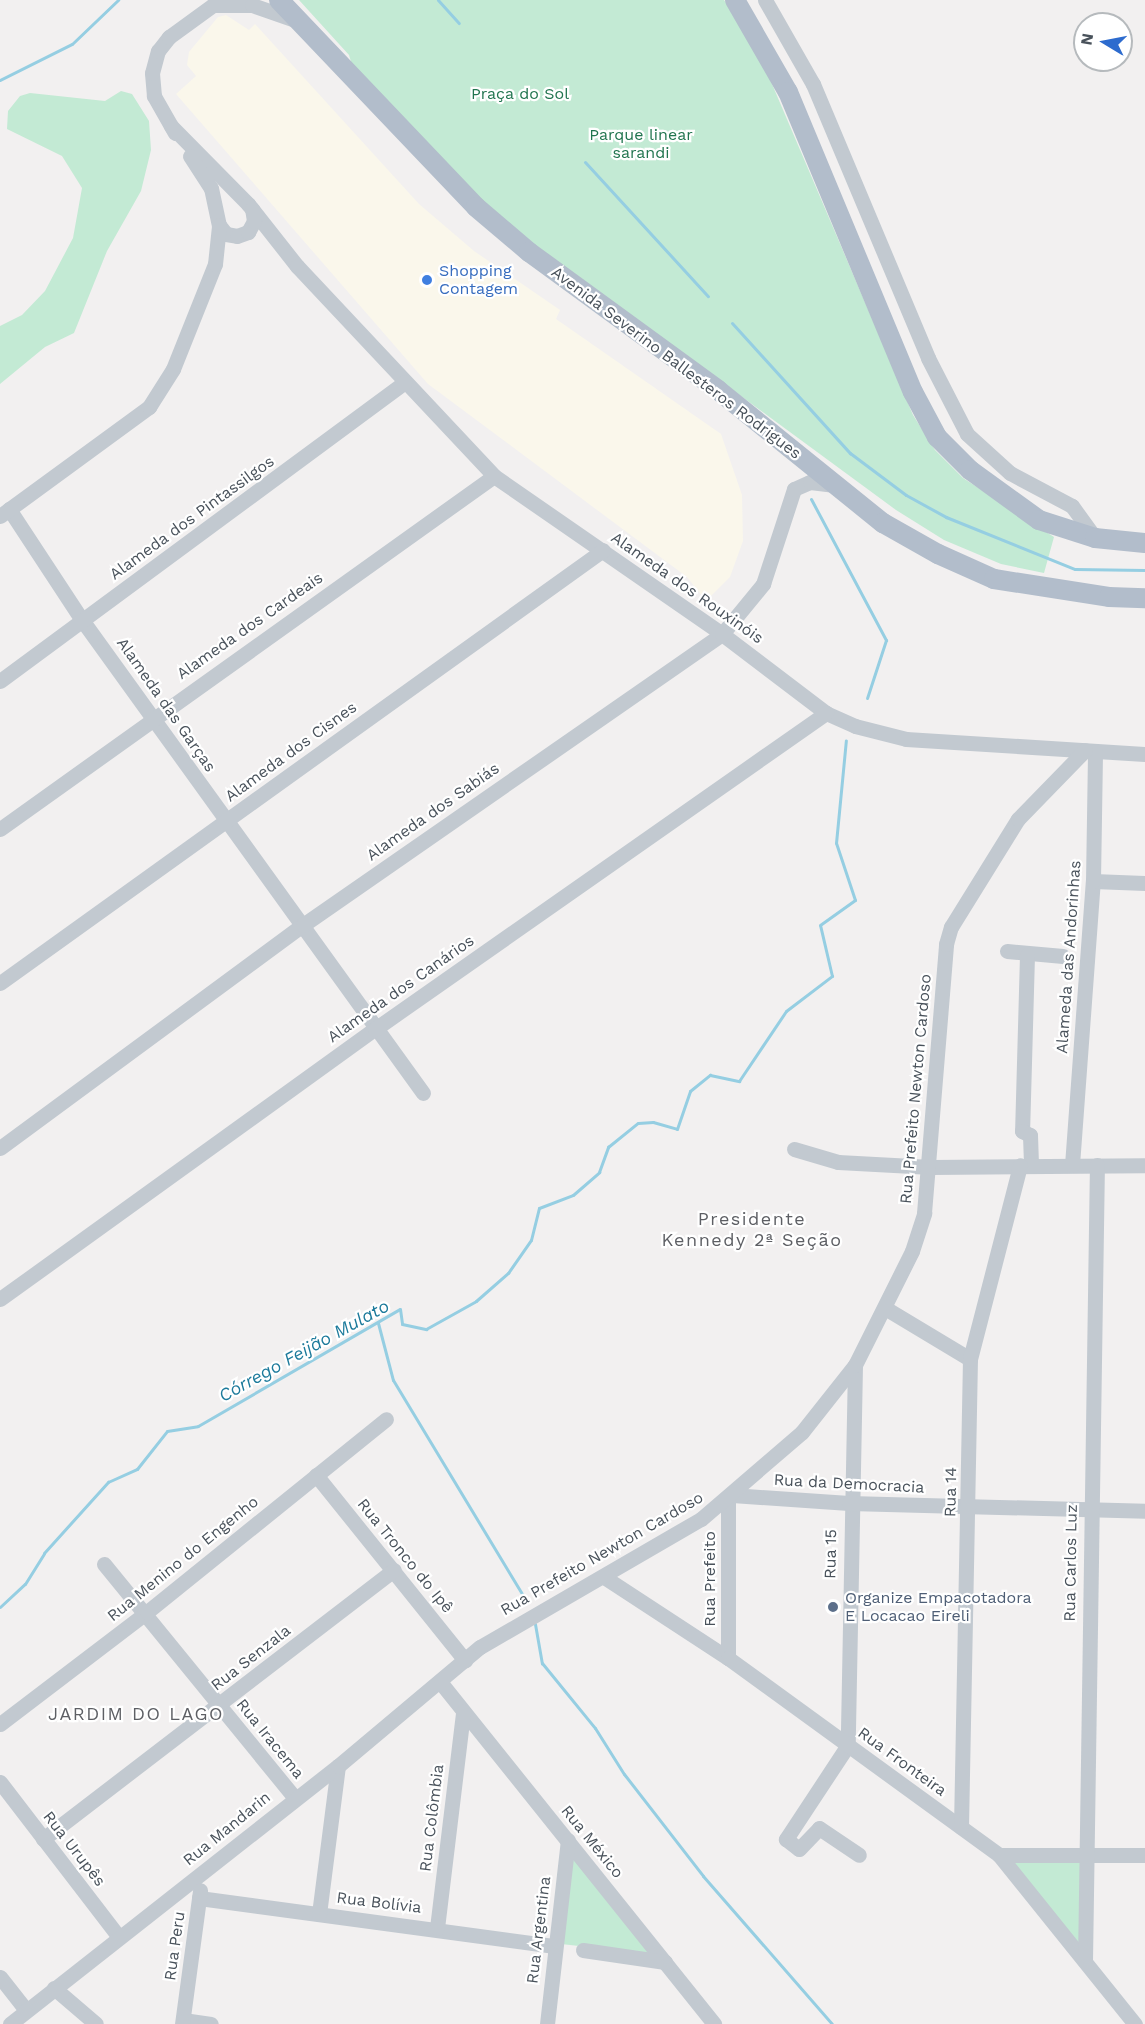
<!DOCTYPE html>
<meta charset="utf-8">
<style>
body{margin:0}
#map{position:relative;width:1145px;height:2024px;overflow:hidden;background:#f2f0f0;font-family:"Work Sans",sans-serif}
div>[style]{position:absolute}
.commercial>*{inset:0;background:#faf7eb}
.green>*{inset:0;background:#c3ead4}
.stream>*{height:3px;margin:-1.5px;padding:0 1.5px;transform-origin:1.5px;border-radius:1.5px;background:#95cee2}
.minor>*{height:15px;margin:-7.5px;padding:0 7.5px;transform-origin:7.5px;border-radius:7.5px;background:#c2c9d0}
.major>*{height:20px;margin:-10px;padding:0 10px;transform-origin:10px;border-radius:10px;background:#b2bdcb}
.dots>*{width:16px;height:16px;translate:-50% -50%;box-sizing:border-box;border:3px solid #fff;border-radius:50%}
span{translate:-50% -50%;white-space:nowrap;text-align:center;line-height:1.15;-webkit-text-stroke:4.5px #fff;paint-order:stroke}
.park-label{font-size:16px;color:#21754f}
.shop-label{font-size:16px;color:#366cbe}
.left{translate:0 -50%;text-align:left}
.street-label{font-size:16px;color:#49525b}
.service-label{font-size:16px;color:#4e5e75}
.neighbourhood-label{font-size:18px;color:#5d5f64;letter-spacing:1.5px}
.water-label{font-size:18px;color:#1c7a9b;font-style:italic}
.north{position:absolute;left:1073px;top:12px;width:60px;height:60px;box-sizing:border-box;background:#fff;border:2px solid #b6babd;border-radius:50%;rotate:280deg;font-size:16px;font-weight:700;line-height:24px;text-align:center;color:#49525b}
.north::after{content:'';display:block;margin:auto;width:21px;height:27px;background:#2d6bce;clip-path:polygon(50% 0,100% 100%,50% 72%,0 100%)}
</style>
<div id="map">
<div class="commercial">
<div style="clip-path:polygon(226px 15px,249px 30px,255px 24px,419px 204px,474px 251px,560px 310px,556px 319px,721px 434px,742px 495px,743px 541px,730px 577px,706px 601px,687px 577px,428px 384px,176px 94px,196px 76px,187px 65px,189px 52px,218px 17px)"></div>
</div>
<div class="green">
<div style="clip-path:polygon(299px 0,724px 0,750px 35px,772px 84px,913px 415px,935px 450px,963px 478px,1054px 537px,1044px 573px,1001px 564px,944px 540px,896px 510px,534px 244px,483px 202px,352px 65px,349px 55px)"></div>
<div style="clip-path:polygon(121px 91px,132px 94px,149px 121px,151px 150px,141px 191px,107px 251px,74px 333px,45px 347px,0 384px,0 326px,22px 315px,45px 291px,73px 238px,82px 188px,62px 156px,7px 129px,8px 111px,20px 96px,30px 93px,105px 101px)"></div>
<div style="clip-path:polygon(573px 1853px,651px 1954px,561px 1944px)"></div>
<div style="clip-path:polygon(1085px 1853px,1085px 1961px,999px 1855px)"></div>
</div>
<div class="stream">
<div style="left:438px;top:0;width:31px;rotate:48deg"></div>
<div style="left:0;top:80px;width:80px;rotate:-26.6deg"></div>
<div style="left:72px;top:44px;width:64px;rotate:-43.7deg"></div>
<div style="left:585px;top:162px;width:182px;rotate:47.5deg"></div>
<div style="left:732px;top:323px;width:176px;rotate:47.8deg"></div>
<div style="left:850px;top:453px;width:70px;rotate:36.9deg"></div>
<div style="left:906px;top:495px;width:46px;rotate:28.8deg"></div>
<div style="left:946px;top:517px;width:139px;rotate:22deg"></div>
<div style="left:1075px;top:569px;width:70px;rotate:0.8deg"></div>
<div style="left:811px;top:499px;width:160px;rotate:62deg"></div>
<div style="left:886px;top:640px;width:61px;rotate:108.1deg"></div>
<div style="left:378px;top:1323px;width:59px;rotate:75.3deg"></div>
<div style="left:393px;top:1380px;width:250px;rotate:58.9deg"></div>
<div style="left:0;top:1607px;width:34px;rotate:-43deg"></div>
<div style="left:25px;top:1584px;width:36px;rotate:-58deg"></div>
<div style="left:44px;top:1553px;width:96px;rotate:-48deg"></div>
<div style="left:108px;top:1482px;width:32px;rotate:-24deg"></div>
<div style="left:137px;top:1469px;width:48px;rotate:-51.7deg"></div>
<div style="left:167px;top:1431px;width:31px;rotate:-9deg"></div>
<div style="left:198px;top:1426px;width:233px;rotate:-30.1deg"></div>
<div style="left:400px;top:1309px;width:15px;rotate:82deg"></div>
<div style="left:402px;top:1324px;width:25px;rotate:12deg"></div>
<div style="left:426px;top:1329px;width:57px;rotate:-29.2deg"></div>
<div style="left:476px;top:1301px;width:43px;rotate:-41.2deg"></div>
<div style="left:508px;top:1273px;width:40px;rotate:-55.1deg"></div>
<div style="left:531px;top:1240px;width:33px;rotate:-76deg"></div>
<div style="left:539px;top:1208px;width:36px;rotate:-21deg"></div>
<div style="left:573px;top:1195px;width:35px;rotate:-41deg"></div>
<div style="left:599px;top:1172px;width:27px;rotate:-70deg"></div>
<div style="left:608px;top:1147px;width:38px;rotate:-39deg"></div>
<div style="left:638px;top:1123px;width:15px;rotate:-4deg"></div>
<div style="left:653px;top:1122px;width:25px;rotate:16deg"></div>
<div style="left:677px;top:1129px;width:40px;rotate:-71.1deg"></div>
<div style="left:690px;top:1091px;width:26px;rotate:-39deg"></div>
<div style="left:710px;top:1075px;width:30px;rotate:12deg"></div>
<div style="left:739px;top:1081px;width:84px;rotate:-56.1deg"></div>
<div style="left:786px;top:1011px;width:58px;rotate:-37.3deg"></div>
<div style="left:832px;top:976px;width:52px;rotate:-103.2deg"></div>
<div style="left:820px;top:925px;width:43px;rotate:-35.5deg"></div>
<div style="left:855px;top:900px;width:60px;rotate:-108.4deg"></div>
<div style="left:836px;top:843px;width:103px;rotate:-84.5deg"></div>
<div style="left:535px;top:1624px;width:40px;rotate:80deg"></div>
<div style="left:542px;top:1663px;width:84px;rotate:50.8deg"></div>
<div style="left:595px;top:1728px;width:54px;rotate:57.8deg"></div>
<div style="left:624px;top:1774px;width:129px;rotate:52.2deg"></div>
<div style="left:703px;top:1876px;width:196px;rotate:48.9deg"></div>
</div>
<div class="minor">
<div style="left:765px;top:0;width:97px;rotate:60.3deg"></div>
<div style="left:813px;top:84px;width:297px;rotate:67.2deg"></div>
<div style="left:928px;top:358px;width:85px;rotate:62.8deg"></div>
<div style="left:967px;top:434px;width:58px;rotate:42.2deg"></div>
<div style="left:1010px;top:473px;width:70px;rotate:28deg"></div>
<div style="left:1072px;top:506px;width:39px;rotate:54deg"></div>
<div style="left:171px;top:126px;width:110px;rotate:45.4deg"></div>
<div style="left:248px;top:204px;width:79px;rotate:51.7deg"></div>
<div style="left:297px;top:266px;width:288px;rotate:46.8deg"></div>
<div style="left:494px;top:476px;width:277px;rotate:34.7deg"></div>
<div style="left:722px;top:634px;width:131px;rotate:37.2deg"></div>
<div style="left:826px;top:713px;width:32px;rotate:24deg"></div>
<div style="left:855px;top:726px;width:53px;rotate:14.3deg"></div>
<div style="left:906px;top:739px;width:239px;rotate:3.6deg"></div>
<div style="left:175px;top:133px;width:43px;rotate:-119.6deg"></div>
<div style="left:154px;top:96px;width:23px;rotate:-95deg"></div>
<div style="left:152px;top:73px;width:23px;rotate:-75deg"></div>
<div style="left:158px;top:51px;width:18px;rotate:-52deg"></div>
<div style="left:169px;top:37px;width:54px;rotate:-36deg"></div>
<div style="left:213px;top:5px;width:39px"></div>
<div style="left:252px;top:5px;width:46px;rotate:19.2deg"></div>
<div style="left:190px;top:156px;width:38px;rotate:57deg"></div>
<div style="left:211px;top:188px;width:38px;rotate:78deg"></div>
<div style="left:219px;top:225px;width:11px;rotate:52deg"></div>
<div style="left:226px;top:234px;width:11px;rotate:10deg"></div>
<div style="left:237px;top:236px;width:12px;rotate:-20deg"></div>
<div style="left:248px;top:232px;width:13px;rotate:-61deg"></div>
<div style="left:254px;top:221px;width:12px;rotate:-99deg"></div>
<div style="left:9px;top:509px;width:133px;rotate:56.7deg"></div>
<div style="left:82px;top:620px;width:583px;rotate:54.21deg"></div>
<div style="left:0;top:516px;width:185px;rotate:-36.2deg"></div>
<div style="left:149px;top:407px;width:45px;rotate:-57.7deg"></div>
<div style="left:173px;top:369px;width:113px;rotate:-68.2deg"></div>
<div style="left:215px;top:264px;width:39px;rotate:-84deg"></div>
<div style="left:0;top:681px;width:503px;rotate:-36.44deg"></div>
<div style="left:0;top:829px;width:607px;rotate:-35.55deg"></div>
<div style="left:1093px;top:881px;width:52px;rotate:2.2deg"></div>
<div style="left:1007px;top:951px;width:56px;rotate:5.1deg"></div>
<div style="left:1027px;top:955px;width:176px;rotate:91.6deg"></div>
<div style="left:1022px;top:1131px;width:9px;rotate:27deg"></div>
<div style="left:1030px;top:1135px;width:29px;rotate:88deg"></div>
<div style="left:0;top:983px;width:742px;rotate:-35.68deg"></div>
<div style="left:0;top:1148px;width:376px;rotate:-36.4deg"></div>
<div style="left:303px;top:925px;width:510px;rotate:-34.78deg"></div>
<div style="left:722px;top:634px;width:65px;rotate:-50.6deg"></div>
<div style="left:763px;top:584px;width:100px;rotate:-71.9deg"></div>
<div style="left:794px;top:489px;width:17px;rotate:-24deg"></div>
<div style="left:810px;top:482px;width:25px;rotate:7deg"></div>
<div style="left:794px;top:1149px;width:46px;rotate:16.5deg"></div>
<div style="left:838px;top:1162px;width:93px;rotate:3.1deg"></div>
<div style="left:931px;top:1167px;width:214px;rotate:-0.5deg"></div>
<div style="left:1072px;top:1165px;width:285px;rotate:-85.8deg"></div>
<div style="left:1093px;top:881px;width:130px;rotate:-89.1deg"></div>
<div style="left:0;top:1299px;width:462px;rotate:-35.8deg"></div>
<div style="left:375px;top:1029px;width:551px;rotate:-35.02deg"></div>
<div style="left:885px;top:1308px;width:99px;rotate:31deg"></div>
<div style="left:855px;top:1365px;width:380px;rotate:91.1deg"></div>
<div style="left:848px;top:1745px;width:113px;rotate:123.4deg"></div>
<div style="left:786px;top:1839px;width:16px;rotate:38deg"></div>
<div style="left:799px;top:1849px;width:29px;rotate:-46deg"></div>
<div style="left:819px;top:1828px;width:48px;rotate:34deg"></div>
<div style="left:316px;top:1475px;width:238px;rotate:51.2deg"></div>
<div style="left:732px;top:1495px;width:117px;rotate:3.9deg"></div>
<div style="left:849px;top:1503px;width:296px;rotate:1.5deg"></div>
<div style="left:728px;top:1499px;width:159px;rotate:90deg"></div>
<div style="left:104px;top:1564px;width:302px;rotate:50.8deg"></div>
<div style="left:604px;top:1577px;width:148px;rotate:33.2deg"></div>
<div style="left:728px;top:1658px;width:335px;rotate:36deg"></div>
<div style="left:999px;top:1855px;width:217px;rotate:51.2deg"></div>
<div style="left:441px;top:1683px;width:437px;rotate:51.3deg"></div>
<div style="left:0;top:1724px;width:185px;rotate:-37.3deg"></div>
<div style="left:147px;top:1612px;width:307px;rotate:-38.9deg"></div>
<div style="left:0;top:1782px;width:195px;rotate:52.5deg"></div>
<div style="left:961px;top:1827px;width:468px;rotate:-88.9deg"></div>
<div style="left:970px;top:1359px;width:200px;rotate:-75.5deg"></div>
<div style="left:43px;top:1839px;width:442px;rotate:-37.5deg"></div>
<div style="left:999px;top:1855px;width:146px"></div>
<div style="left:199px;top:1898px;width:359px;rotate:7.7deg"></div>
<div style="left:319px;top:1914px;width:149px;rotate:-82.7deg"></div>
<div style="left:437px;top:1928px;width:218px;rotate:-83.1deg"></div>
<div style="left:583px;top:1950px;width:83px;rotate:8.3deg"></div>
<div style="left:1085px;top:1961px;width:796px;rotate:-89.14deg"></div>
<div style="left:0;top:1977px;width:42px;rotate:51.8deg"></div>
<div style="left:54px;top:1988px;width:55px;rotate:40.6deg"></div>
<div style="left:183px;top:2020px;width:28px;rotate:8deg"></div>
<div style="left:10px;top:2024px;width:417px;rotate:-38.2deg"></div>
<div style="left:338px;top:1766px;width:185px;rotate:-40deg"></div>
<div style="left:480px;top:1647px;width:255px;rotate:-30.1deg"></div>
<div style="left:701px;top:1519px;width:133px;rotate:-40.7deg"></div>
<div style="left:802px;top:1432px;width:85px;rotate:-51.7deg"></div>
<div style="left:855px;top:1365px;width:127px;rotate:-63.4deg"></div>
<div style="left:912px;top:1251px;width:40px;rotate:-72deg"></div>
<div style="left:924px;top:1213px;width:270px;rotate:-85.3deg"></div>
<div style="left:946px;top:944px;width:18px;rotate:-74deg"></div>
<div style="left:951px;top:927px;width:127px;rotate:-58.2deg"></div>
<div style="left:1018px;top:819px;width:96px;rotate:-45.8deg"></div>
<div style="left:182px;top:2024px;width:135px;rotate:-82.3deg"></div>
<div style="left:547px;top:2024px;width:185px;rotate:-83.5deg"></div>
</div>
<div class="major">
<div style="left:279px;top:0;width:286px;rotate:46.4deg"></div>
<div style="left:476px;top:207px;width:70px;rotate:40.3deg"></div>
<div style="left:529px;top:252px;width:234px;rotate:36.1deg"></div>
<div style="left:718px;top:390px;width:212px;rotate:38.9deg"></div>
<div style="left:883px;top:523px;width:63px;rotate:29.4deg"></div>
<div style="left:938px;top:554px;width:61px;rotate:24.1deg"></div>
<div style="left:994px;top:579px;width:116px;rotate:8.9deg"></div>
<div style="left:1109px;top:597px;width:36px;rotate:2deg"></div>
<div style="left:735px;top:0;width:106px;rotate:60.1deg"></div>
<div style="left:788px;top:92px;width:325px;rotate:67.4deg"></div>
<div style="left:913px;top:392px;width:51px;rotate:61.9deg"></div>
<div style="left:937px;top:437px;width:47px;rotate:45deg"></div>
<div style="left:970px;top:470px;width:85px;rotate:35.9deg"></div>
<div style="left:1039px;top:520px;width:59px;rotate:17.8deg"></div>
<div style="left:1095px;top:538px;width:50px;rotate:5.7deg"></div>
</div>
<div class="dots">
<div style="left:427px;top:280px;background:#3f7fe0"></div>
<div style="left:833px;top:1607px;background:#5c6f8a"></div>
</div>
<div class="park-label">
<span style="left:520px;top:94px">Praça do Sol</span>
<span style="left:641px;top:144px">Parque linear<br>sarandi</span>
</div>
<div class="shop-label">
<span class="left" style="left:439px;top:280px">Shopping<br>Contagem</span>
</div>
<div class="street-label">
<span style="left:676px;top:363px;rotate:37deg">Avenida Severino Ballesteros Rodrigues</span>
<span style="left:192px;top:518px;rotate:-36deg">Alameda dos Pintassilgos</span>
<span style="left:687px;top:588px;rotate:35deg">Alameda dos Rouxinóis</span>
<span style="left:250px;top:626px;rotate:-35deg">Alameda dos Cardeais</span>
<span style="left:166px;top:705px;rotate:55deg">Alameda das Garças</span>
<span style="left:291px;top:752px;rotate:-36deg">Alameda dos Cisnes</span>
<span style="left:433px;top:812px;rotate:-35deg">Alameda dos Sabiás</span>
<span style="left:1069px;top:957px;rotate:-86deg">Alameda das Andorinhas</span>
<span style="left:401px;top:989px;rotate:-35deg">Alameda dos Canários</span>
<span style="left:916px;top:1089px;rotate:-85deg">Rua Prefeito Newton Cardoso</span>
<span style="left:849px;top:1484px;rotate:3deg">Rua da Democracia</span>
<span style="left:951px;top:1492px;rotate:-89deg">Rua 14</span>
<span style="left:602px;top:1554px;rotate:-30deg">Rua Prefeito Newton Cardoso</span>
<span style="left:831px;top:1554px;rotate:-89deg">Rua 15</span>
<span style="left:405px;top:1556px;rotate:51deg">Rua Tronco do Ipê</span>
<span style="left:183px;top:1559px;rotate:-39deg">Rua Menino do Engenho</span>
<span style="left:1071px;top:1563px;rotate:-89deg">Rua Carlos Luz</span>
<span style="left:710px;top:1579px;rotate:-90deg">Rua Prefeito</span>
<span style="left:251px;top:1658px;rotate:-38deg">Rua Senzala</span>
<span style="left:270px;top:1739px;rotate:51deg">Rua Iracema</span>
<span style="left:902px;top:1762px;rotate:36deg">Rua Fronteira</span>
<span style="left:432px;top:1818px;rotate:-83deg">Rua Colômbia</span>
<span style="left:227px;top:1829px;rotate:-39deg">Rua Mandarin</span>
<span style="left:592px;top:1842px;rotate:51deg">Rua México</span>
<span style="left:74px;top:1849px;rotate:52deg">Rua Urupês</span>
<span style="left:379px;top:1903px;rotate:7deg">Rua Bolívia</span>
<span style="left:539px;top:1930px;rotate:-83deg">Rua Argentina</span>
<span style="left:175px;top:1946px;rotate:-82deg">Rua Peru</span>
</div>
<div class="service-label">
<span class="left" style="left:845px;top:1607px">Organize Empacotadora<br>E Locacao Eireli</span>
</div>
<div class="neighbourhood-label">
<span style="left:752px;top:1230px">Presidente<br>Kennedy 2ª Seção</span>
<span style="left:136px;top:1714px">JARDIM DO LAGO</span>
</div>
<div class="water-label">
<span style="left:304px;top:1351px;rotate:-29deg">Córrego Feijão Mulato</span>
</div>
<div class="north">N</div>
</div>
